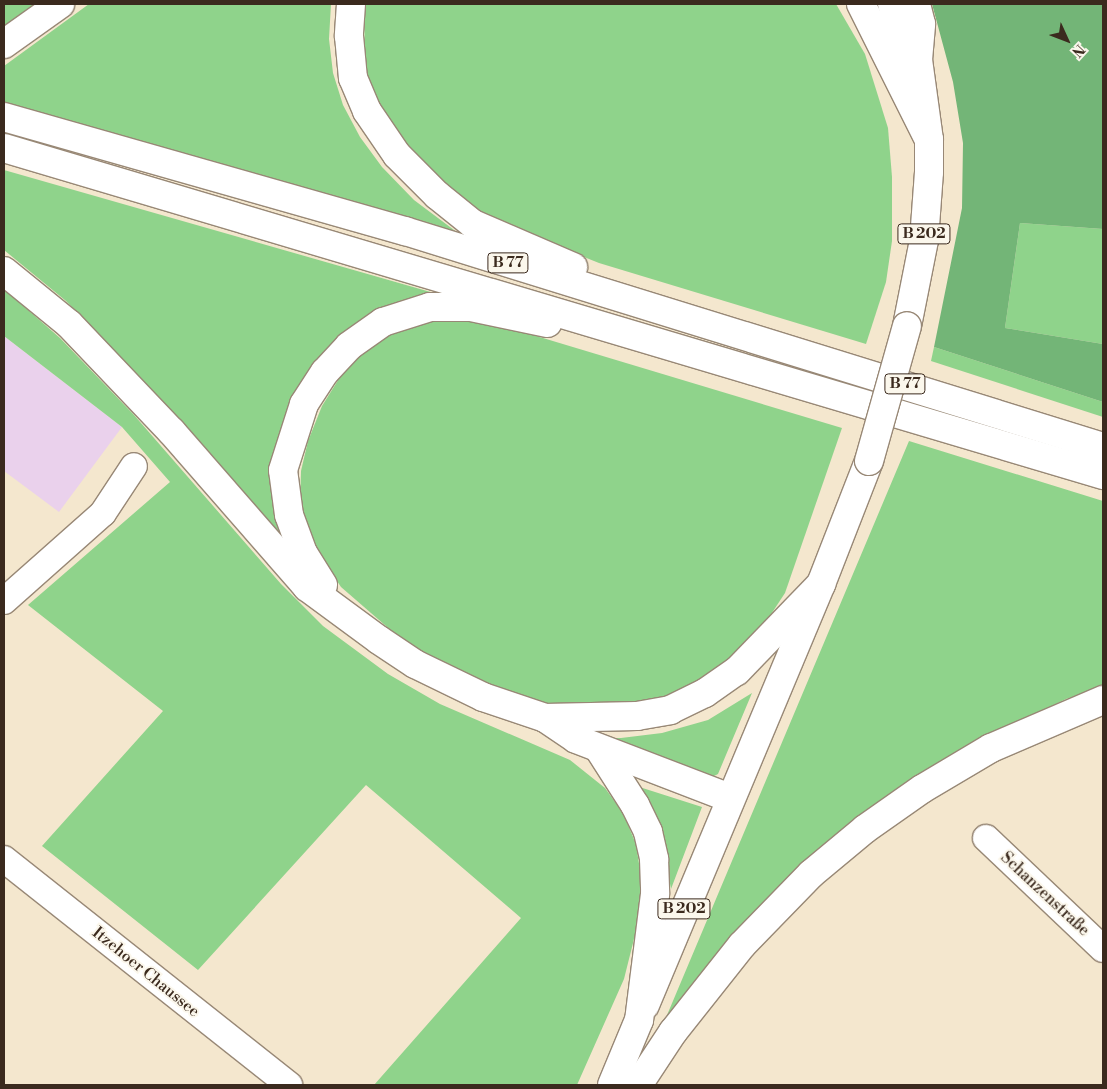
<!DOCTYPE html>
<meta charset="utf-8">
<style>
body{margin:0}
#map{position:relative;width:1107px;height:1089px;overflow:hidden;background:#f4e7ce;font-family:"Libre Bodoni",serif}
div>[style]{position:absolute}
.built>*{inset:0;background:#ead1ec}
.green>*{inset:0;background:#8fd38b}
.forest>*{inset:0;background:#73b577}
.roads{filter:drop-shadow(1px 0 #988876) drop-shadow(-1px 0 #988876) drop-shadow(0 1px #988876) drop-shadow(0 -1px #988876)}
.minor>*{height:26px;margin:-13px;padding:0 13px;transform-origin:13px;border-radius:13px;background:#fff}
.major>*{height:28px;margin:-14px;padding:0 14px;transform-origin:14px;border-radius:14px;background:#fff}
.highway>*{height:28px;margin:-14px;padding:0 14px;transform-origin:14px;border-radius:14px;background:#fff}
.bridges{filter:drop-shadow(1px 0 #988876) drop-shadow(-1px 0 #988876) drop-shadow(0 1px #988876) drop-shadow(0 -1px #988876)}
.major-bridge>*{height:28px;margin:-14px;padding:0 14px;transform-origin:14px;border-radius:14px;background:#fff}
span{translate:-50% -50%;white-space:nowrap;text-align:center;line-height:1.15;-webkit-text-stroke:4px #fbf7ec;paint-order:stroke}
.shield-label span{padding:1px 4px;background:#fbf7ec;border:1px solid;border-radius:4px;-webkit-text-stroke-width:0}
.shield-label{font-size:15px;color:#3b2a1e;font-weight:700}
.street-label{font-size:16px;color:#3b2a1e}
.frame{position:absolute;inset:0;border:5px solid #3b2a1e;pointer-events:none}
.north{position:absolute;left:1042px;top:15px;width:50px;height:50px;-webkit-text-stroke:4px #fbf7ec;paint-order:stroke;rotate:133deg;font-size:14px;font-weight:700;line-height:20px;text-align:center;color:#3b2a1e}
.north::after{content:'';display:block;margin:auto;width:18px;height:22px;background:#3b2a1e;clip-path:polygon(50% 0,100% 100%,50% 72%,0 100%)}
</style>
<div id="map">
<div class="built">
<div style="clip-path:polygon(4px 336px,122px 427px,59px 512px,4px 471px)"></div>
</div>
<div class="green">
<div style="clip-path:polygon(4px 4px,49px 4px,4px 36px)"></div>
<div style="clip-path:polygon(89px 4px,331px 4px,329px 39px,333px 73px,343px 105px,360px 137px,382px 167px,414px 200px,462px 236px,4px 106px,4px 66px)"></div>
<div style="clip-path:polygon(364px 4px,836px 4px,865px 54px,888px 128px,892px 177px,892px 241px,886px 282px,866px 344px,599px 263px,492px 220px,440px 184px,400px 142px,377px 103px,365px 68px)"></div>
<div style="clip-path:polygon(4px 170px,434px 293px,393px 305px,285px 421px,300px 570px,143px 381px,66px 301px,4px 250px)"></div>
<div style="clip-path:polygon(1020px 223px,1103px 229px,1103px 344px,1005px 328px)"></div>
<div style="clip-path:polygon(4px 289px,60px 338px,134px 415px,281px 584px,323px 626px,388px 674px,440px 704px,570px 760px,605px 788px,623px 813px,636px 844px,642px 883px,637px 927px,624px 979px,577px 1085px,374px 1085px,521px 918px,366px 785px,198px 970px,42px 846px,163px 711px,28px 605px,170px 482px,122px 427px,4px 336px)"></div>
<div style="clip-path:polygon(440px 318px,474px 319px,500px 325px,842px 428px,785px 593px,762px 628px,711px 679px,649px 704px,558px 706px,501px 691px,409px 646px,341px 587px,317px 551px,300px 508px,301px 471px,308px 441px,322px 406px,345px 369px,375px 343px,401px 328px)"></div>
<div style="clip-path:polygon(934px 347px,1103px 402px,1103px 417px,931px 361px)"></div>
<div style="clip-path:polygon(909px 441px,1103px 501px,1103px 687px,1066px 699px,962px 750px,662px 1027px)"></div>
<div style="clip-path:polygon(752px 693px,718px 774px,706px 780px,586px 738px,621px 738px,662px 733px,708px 720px)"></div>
<div style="clip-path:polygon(630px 784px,702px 807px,671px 889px,662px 841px)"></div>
</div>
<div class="forest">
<div style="clip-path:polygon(932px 4px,1103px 4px,1103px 229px,1020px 223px,1005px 328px,1103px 344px,1103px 402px,934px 347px,962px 208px,963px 143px,953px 82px)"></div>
</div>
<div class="roads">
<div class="minor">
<div style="left:4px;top:601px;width:132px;rotate:-41.6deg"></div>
<div style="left:103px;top:513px;width:56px;rotate:-56.6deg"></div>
<div style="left:986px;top:838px;width:161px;rotate:43.5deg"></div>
<div style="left:4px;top:859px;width:364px;rotate:38.4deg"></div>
</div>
<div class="major">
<div style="left:892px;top:4px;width:32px;rotate:74deg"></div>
<div style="left:901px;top:35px;width:30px;rotate:56deg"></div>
<div style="left:907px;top:326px;width:88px;rotate:-78.8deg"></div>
<div style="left:924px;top:240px;width:68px;rotate:-85.8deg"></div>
<div style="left:929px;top:172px;width:32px;rotate:-90deg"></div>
<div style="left:929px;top:140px;width:81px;rotate:-97.8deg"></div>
<div style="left:918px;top:60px;width:36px;rotate:-85deg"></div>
<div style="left:921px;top:24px;width:21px;rotate:-104deg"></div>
<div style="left:645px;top:1005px;width:456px;rotate:-67.3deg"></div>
<div style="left:821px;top:584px;width:132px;rotate:-68.7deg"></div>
</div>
<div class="highway">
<div style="left:351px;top:4px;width:32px;rotate:94deg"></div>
<div style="left:349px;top:36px;width:42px;rotate:84.6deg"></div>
<div style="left:353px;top:78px;width:36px;rotate:67deg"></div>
<div style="left:367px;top:111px;width:53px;rotate:55.7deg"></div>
<div style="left:397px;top:155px;width:57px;rotate:45deg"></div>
<div style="left:437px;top:195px;width:46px;rotate:38.9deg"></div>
<div style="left:473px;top:224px;width:109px;rotate:23.3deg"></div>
<div style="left:861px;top:4px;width:152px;rotate:63.4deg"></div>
<div style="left:4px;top:44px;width:69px;rotate:-35.5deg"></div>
<div style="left:4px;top:117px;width:417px;rotate:15.9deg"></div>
<div style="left:405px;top:231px;width:731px;rotate:17.19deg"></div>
<div style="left:4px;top:148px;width:1147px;rotate:16.57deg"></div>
<div style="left:4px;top:271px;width:84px;rotate:39.2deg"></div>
<div style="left:69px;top:324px;width:149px;rotate:46.4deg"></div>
<div style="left:172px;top:432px;width:206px;rotate:48.9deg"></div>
<div style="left:307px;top:587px;width:89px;rotate:36.4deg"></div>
<div style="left:379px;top:640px;width:43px;rotate:33.7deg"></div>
<div style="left:415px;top:664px;width:76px;rotate:25.9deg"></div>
<div style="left:483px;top:697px;width:65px;rotate:18.7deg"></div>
<div style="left:545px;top:718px;width:37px;rotate:34deg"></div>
<div style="left:576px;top:739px;width:165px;rotate:21deg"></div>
<div style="left:323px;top:585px;width:38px;rotate:-122deg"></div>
<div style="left:303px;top:553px;width:40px;rotate:-110.2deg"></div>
<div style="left:289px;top:515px;width:45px;rotate:-97.6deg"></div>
<div style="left:283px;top:470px;width:69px;rotate:-72.3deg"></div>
<div style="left:304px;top:404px;width:38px;rotate:-57deg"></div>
<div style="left:325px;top:372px;width:35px;rotate:-47deg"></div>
<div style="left:349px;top:346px;width:42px;rotate:-35.2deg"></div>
<div style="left:383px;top:322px;width:49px;rotate:-17.7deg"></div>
<div style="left:430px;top:307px;width:41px"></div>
<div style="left:471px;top:307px;width:78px;rotate:11.9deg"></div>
<div style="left:545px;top:718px;width:92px;rotate:-1.2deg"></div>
<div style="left:637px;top:716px;width:34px;rotate:-10deg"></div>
<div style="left:670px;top:710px;width:39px;rotate:-26deg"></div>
<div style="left:705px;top:693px;width:39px;rotate:-35deg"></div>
<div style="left:737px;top:671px;width:121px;rotate:-46deg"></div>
<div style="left:599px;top:749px;width:67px;rotate:57.3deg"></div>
<div style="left:635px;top:805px;width:30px;rotate:64deg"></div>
<div style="left:648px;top:832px;width:28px;rotate:77deg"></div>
<div style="left:654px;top:859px;width:35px;rotate:88deg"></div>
<div style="left:655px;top:894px;width:127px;rotate:97.2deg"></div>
<div style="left:639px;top:1020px;width:70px;rotate:112.6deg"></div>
<div style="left:638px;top:1085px;width:64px;rotate:-56.6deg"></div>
<div style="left:673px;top:1032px;width:111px;rotate:-51.6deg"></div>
<div style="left:742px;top:945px;width:99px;rotate:-45.8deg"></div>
<div style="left:811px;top:874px;width:70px;rotate:-39.8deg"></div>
<div style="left:865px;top:829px;width:70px;rotate:-35.1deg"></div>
<div style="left:922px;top:789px;width:80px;rotate:-30.7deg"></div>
<div style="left:991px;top:748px;width:122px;rotate:-23.2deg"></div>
</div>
</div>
<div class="bridges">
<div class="major-bridge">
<div style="left:869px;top:461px;width:140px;rotate:-74.3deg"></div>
</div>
</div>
<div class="shield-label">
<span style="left:924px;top:234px">B 202</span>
<span style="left:508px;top:263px">B 77</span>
<span style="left:905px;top:384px">B 77</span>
<span style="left:684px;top:909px">B 202</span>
</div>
<div class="street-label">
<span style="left:1045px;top:894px;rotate:43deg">Schanzenstraße</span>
<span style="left:146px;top:972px;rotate:39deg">Itzehoer Chaussee</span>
</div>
<div class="frame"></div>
<div class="north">N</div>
</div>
